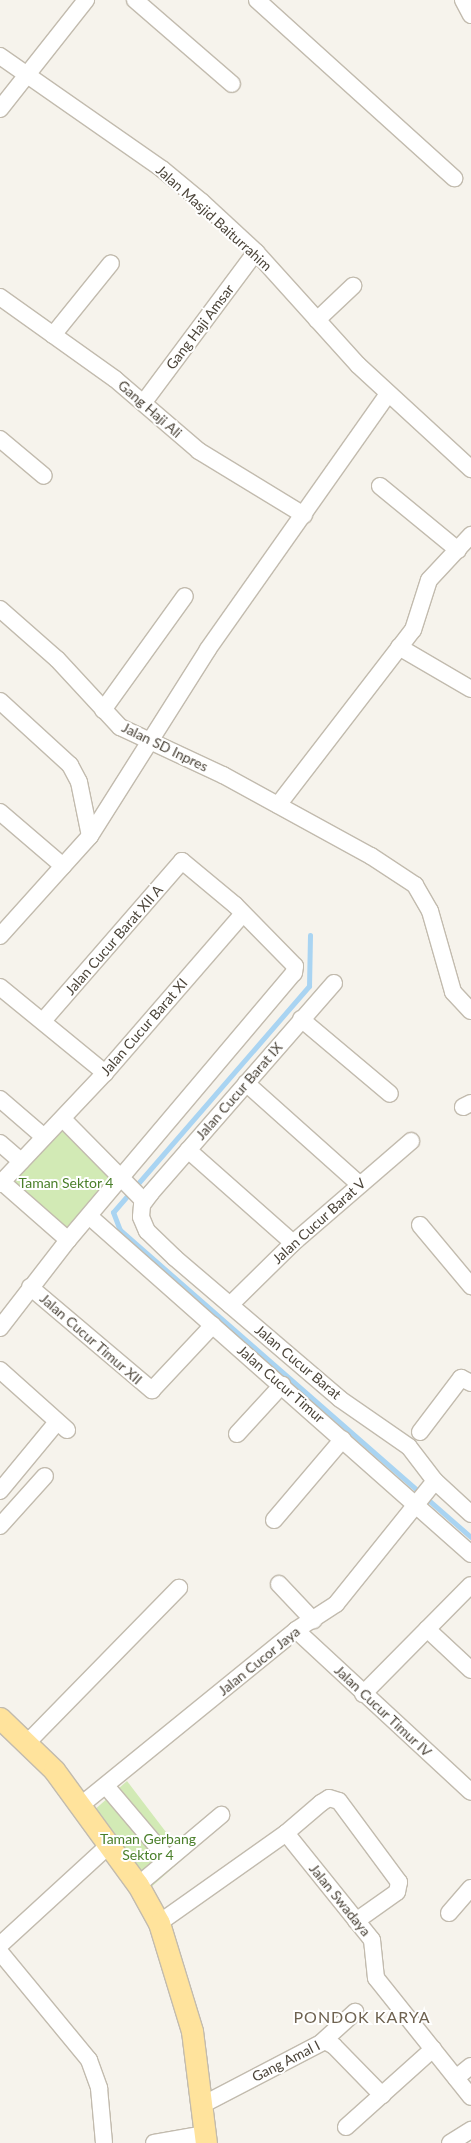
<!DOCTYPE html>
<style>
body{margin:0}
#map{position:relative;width:471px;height:2143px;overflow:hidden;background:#f6f3ec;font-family:Lato,sans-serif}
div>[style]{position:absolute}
.green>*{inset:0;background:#d2eab5}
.stream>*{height:5px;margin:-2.5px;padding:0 2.5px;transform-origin:2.5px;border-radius:2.5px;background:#a9d4f2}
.roads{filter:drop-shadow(1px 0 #c2bbae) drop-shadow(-1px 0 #c2bbae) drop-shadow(0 1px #c2bbae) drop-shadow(0 -1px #c2bbae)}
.minor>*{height:16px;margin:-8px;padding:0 8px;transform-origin:8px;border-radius:8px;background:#fff}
.major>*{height:21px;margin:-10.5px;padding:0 10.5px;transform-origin:10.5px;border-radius:10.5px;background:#ffe39c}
span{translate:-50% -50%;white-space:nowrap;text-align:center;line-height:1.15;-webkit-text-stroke:4px #fff;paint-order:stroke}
.street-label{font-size:14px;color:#4b4439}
.park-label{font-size:14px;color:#4a7f2a}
.quarter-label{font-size:16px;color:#6e6250;letter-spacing:1px}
</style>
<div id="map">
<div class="green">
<div style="clip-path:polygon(56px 1119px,123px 1180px,70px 1239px,2px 1180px)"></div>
<div style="clip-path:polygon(127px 1781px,185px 1857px,149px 1889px,92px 1812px)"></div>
</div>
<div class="stream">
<div style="left:310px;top:935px;width:51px;rotate:91.1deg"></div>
<div style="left:309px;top:986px;width:299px;rotate:130.9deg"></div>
<div style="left:113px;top:1212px;width:19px;rotate:69deg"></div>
<div style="left:120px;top:1230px;width:466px;rotate:41.2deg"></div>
</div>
<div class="roads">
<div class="minor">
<div style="left:135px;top:0;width:128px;rotate:40.9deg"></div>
<div style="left:257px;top:0;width:266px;rotate:42.1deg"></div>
<div style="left:463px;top:0;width:17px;rotate:62deg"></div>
<div style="left:0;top:56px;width:198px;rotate:34.9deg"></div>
<div style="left:162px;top:169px;width:52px;rotate:39.5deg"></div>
<div style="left:202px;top:202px;width:74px;rotate:42.8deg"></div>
<div style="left:256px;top:252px;width:152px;rotate:47.9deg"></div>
<div style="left:358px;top:365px;width:154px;rotate:42.6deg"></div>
<div style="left:0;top:109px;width:139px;rotate:-51.7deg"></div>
<div style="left:0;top:297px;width:141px;rotate:35.5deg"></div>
<div style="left:115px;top:379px;width:111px;rotate:40.6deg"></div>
<div style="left:199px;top:451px;width:123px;rotate:31.4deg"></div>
<div style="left:317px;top:320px;width:50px;rotate:-43.4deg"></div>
<div style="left:53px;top:335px;width:92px;rotate:-51.1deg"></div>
<div style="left:144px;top:402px;width:187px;rotate:-53.3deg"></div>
<div style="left:0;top:439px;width:57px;rotate:40.1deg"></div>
<div style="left:380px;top:486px;width:101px;rotate:39.4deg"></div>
<div style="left:0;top:609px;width:76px;rotate:41.3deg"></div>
<div style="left:57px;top:659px;width:93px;rotate:47.2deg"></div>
<div style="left:120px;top:727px;width:114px;rotate:25deg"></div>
<div style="left:223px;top:775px;width:169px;rotate:28.7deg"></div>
<div style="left:371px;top:856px;width:53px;rotate:33.4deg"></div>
<div style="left:415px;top:885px;width:30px;rotate:60deg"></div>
<div style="left:430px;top:911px;width:84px;rotate:74.1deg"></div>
<div style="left:453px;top:992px;width:26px;rotate:47deg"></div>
<div style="left:399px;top:647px;width:83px;rotate:30.3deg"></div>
<div style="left:0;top:701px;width:95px;rotate:42.4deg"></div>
<div style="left:70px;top:765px;width:19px;rotate:62deg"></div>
<div style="left:79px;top:782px;width:55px;rotate:78.5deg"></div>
<div style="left:103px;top:710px;width:140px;rotate:-54.3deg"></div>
<div style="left:278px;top:805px;width:221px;rotate:-52.4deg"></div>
<div style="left:413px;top:630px;width:52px;rotate:-72.3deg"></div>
<div style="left:429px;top:580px;width:62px;rotate:-47deg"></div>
<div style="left:0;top:812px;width:83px;rotate:40.6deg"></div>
<div style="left:0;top:936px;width:135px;rotate:-48deg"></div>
<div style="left:90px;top:836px;width:221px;rotate:-57.7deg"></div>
<div style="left:208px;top:649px;width:312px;rotate:-54.8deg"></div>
<div style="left:334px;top:983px;width:279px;rotate:131.1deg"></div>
<div style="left:151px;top:1193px;width:15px;rotate:127deg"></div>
<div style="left:142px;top:1205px;width:12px;rotate:95deg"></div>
<div style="left:141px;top:1217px;width:15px;rotate:67deg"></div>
<div style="left:147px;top:1231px;width:39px;rotate:44deg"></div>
<div style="left:175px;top:1258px;width:217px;rotate:40.5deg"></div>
<div style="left:340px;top:1399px;width:84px;rotate:34.8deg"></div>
<div style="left:409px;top:1447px;width:43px;rotate:52.6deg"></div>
<div style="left:435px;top:1481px;width:49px;rotate:42.5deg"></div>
<div style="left:0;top:987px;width:136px;rotate:39.3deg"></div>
<div style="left:301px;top:1019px;width:116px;rotate:40.1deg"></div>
<div style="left:246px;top:1083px;width:152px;rotate:41.8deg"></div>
<div style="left:0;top:1099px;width:58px;rotate:40.8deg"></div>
<div style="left:463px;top:1107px;width:9px;rotate:-27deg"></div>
<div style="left:63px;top:1119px;width:115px;rotate:45.4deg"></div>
<div style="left:0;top:1143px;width:28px;rotate:41deg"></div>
<div style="left:188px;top:1150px;width:140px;rotate:41.5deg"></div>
<div style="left:2px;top:1182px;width:88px;rotate:41.3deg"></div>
<div style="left:0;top:1184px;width:153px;rotate:-46.6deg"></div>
<div style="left:105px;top:1073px;width:209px;rotate:-49.1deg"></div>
<div style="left:89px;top:1216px;width:510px;rotate:41.5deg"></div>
<div style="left:420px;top:1225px;width:80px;rotate:50.1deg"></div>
<div style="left:30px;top:1287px;width:160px;rotate:40.2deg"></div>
<div style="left:152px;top:1390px;width:89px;rotate:-46.8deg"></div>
<div style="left:230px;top:1305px;width:88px;rotate:-44.5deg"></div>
<div style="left:293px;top:1243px;width:156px;rotate:-40.8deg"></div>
<div style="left:0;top:1328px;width:111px;rotate:-52.3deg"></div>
<div style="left:68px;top:1240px;width:350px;rotate:-49.8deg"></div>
<div style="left:294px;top:973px;width:7px;rotate:-82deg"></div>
<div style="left:295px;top:966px;width:86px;rotate:-134.5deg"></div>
<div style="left:235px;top:905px;width:69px;rotate:-140.3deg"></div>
<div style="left:182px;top:861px;width:212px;rotate:131deg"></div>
<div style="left:0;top:1370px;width:90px;rotate:41.8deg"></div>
<div style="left:420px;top:1432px;width:68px;rotate:-52.8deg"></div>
<div style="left:461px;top:1378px;width:11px;rotate:27deg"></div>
<div style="left:237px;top:1434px;width:67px;rotate:-47.4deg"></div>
<div style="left:0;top:1491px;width:89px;rotate:-50.4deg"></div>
<div style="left:274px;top:1520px;width:106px;rotate:-49.6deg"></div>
<div style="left:0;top:1526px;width:67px;rotate:-48deg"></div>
<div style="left:279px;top:1584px;width:50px;rotate:46.6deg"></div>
<div style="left:427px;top:1629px;width:60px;rotate:43deg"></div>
<div style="left:296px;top:1630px;width:238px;rotate:42.8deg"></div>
<div style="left:363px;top:1694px;width:153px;rotate:-45.3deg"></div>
<div style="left:28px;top:1742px;width:216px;rotate:-45.6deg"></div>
<div style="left:106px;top:1786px;width:96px;rotate:49.7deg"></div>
<div style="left:81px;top:1805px;width:277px;rotate:-39.1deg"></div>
<div style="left:296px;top:1630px;width:48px;rotate:-33deg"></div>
<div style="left:336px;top:1604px;width:158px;rotate:-51.2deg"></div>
<div style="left:286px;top:1833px;width:46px;rotate:-40.6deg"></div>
<div style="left:321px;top:1803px;width:9px;rotate:-32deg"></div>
<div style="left:329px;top:1798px;width:10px;rotate:17deg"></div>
<div style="left:339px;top:1801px;width:101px;rotate:53.5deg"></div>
<div style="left:399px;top:1882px;width:10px;rotate:101deg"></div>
<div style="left:397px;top:1892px;width:50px;rotate:144.7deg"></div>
<div style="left:138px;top:1885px;width:109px;rotate:-40.1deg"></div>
<div style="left:449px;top:1913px;width:33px;rotate:-49deg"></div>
<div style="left:159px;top:1923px;width:156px;rotate:-35.3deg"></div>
<div style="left:286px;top:1833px;width:137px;rotate:51.2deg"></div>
<div style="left:372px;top:1940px;width:38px;rotate:84deg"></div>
<div style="left:376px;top:1978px;width:152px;rotate:51.4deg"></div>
<div style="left:0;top:1945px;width:148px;rotate:-42.5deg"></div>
<div style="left:0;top:1952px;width:140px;rotate:50.5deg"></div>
<div style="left:89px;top:2060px;width:30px;rotate:70deg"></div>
<div style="left:99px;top:2088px;width:55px;rotate:84.8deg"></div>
<div style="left:322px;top:2042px;width:45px;rotate:-42.3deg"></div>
<div style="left:456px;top:2078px;width:19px;rotate:-39deg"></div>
<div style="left:204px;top:2104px;width:136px;rotate:-27.5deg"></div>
<div style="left:325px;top:2041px;width:10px;rotate:29deg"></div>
<div style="left:334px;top:2046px;width:69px;rotate:45.6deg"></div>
<div style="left:346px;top:2127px;width:117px;rotate:-41.9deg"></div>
<div style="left:154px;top:2143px;width:52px;rotate:-10deg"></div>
<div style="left:450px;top:2143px;width:25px;rotate:-32deg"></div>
</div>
<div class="major">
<div style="left:0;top:1718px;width:75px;rotate:43.9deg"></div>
<div style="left:54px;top:1770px;width:142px;rotate:53.9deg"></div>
<div style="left:138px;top:1885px;width:43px;rotate:61.1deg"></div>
<div style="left:159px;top:1923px;width:113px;rotate:73deg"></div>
<div style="left:192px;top:2031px;width:113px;rotate:82.9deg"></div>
</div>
</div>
<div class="street-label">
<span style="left:214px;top:218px;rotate:42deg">Jalan Masjid Baiturrahim</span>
<span style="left:200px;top:327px;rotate:-53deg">Gang Haji Amsar</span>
<span style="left:150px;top:409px;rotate:41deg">Gang Haji Ali</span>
<span style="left:165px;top:747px;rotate:26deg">Jalan SD Inpres</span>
<span style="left:114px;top:940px;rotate:-49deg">Jalan Cucur Barat XII A</span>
<span style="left:144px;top:1027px;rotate:-49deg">Jalan Cucur Barat XI</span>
<span style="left:239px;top:1091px;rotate:-49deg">Jalan Cucur Barat IX</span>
<span style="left:319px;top:1221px;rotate:-42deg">Jalan Cucur Barat V</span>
<span style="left:91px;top:1339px;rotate:41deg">Jalan Cucur Timur XII</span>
<span style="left:298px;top:1362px;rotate:40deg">Jalan Cucur Barat</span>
<span style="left:281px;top:1384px;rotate:41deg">Jalan Cucur Timur</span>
<span style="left:259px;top:1661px;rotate:-39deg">Jalan Cucor Jaya</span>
<span style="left:383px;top:1711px;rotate:43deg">Jalan Cucur Timur IV</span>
<span style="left:340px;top:1900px;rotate:51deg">Jalan Swadaya</span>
<span style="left:286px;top:2061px;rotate:-27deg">Gang Amal I</span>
</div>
<div class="park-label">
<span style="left:66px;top:1183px">Taman Sektor 4</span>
<span style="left:148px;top:1847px">Taman Gerbang<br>Sektor 4</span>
</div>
<div class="quarter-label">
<span style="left:362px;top:2017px">PONDOK KARYA</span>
</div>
</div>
